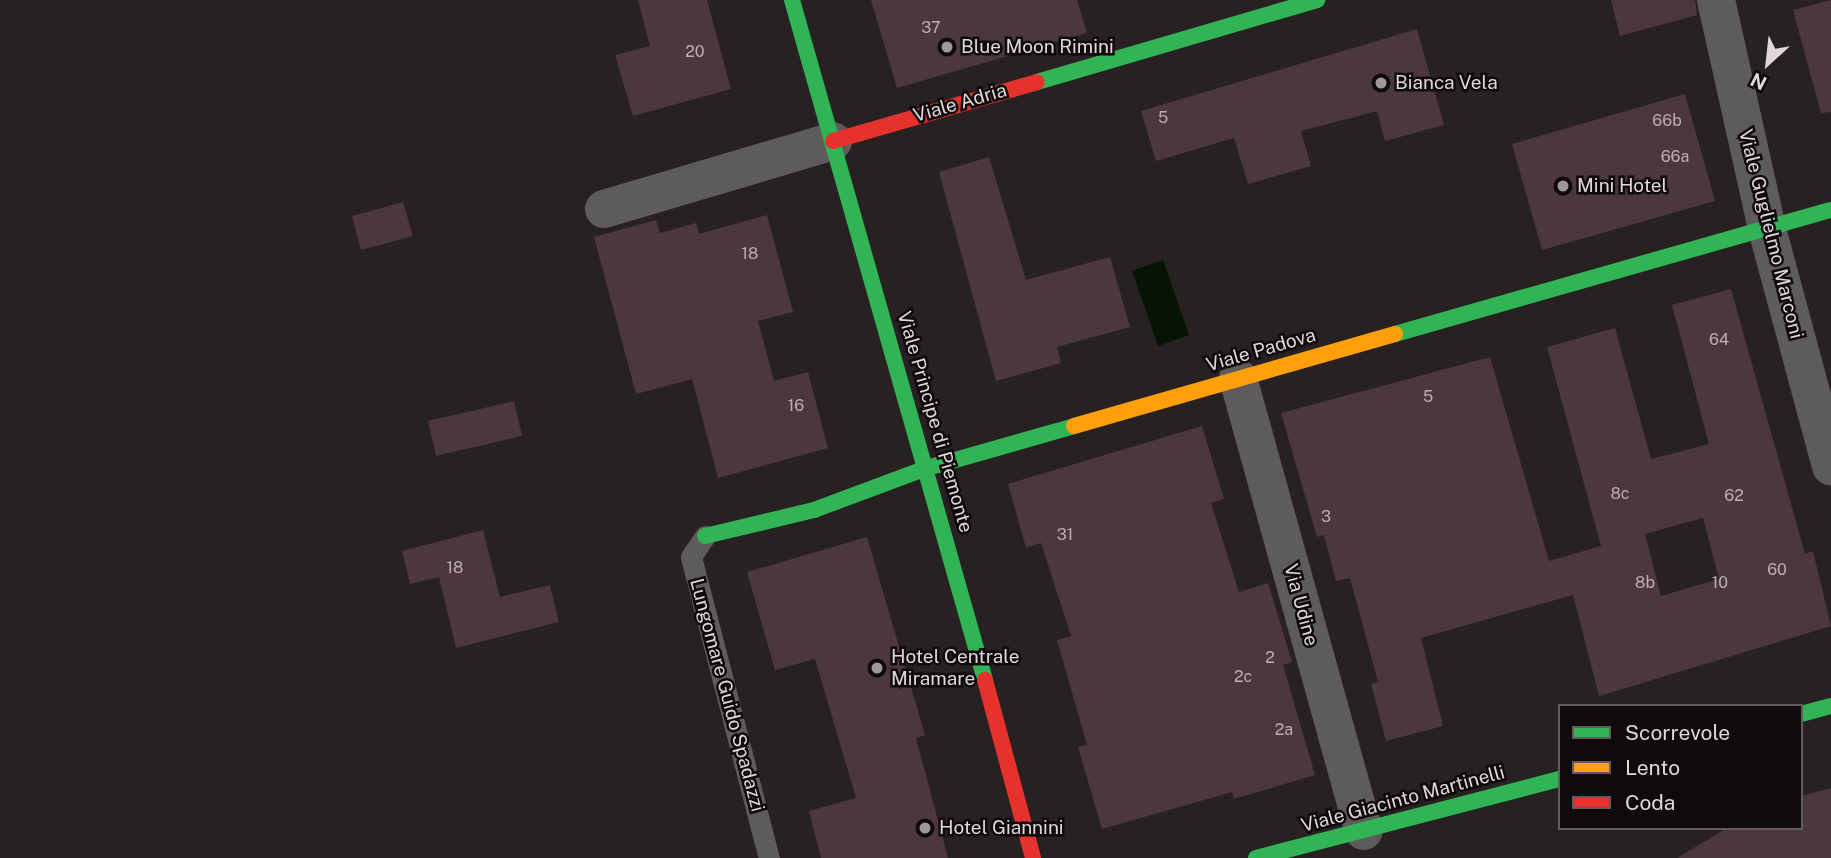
<!DOCTYPE html>
<style>
body{margin:0}
#map{position:relative;width:1831px;height:858px;overflow:hidden;background:#282122;font-family:"Public Sans",sans-serif}
div>[style]{position:absolute}
.water>*{inset:0;background:#051404}
.building>*{inset:0;background:#4c373d}
.lane>*{height:21px;margin:-10.5px;padding:0 10.5px;transform-origin:10.5px;border-radius:10.5px;background:#5e5b5c}
.street>*{height:38px;margin:-19px;padding:0 19px;transform-origin:19px;border-radius:19px;background:#5e5b5c}
.fast>*{height:16px;margin:-8px;padding:0 8px;transform-origin:8px;border-radius:8px;background:#30b455}
.slow>*{height:16px;margin:-8px;padding:0 8px;transform-origin:8px;border-radius:8px;background:#ff9f0a}
.jam>*{height:16px;margin:-8px;padding:0 8px;transform-origin:8px;border-radius:8px;background:#e5322d}
.dots>*{width:19px;height:19px;translate:-50% -50%;box-sizing:border-box;border:4px solid #0f0a0b;border-radius:50%}
span{translate:-50% -50%;white-space:nowrap;text-align:center;line-height:1.15;-webkit-text-stroke:5px #0f0a0b;paint-order:stroke}
.number-label{font-size:16px;color:#bbafb1}
.number-label span{-webkit-text-stroke-width:0}
.poi-label{font-size:19px;color:#e0d7d8}
.left{translate:0 -50%;text-align:left}
.street-label{font-size:19px;color:#e0d7d8}
.legend{position:absolute;left:1558px;top:704px;width:245px;height:126px;box-sizing:border-box;background:#0f0a0b;border:2px solid #635c5d;margin:0;padding:9px 12px;list-style:none;font-size:21px;color:#e0d7d8}
.legend li{display:flex;align-items:center;gap:14px;height:35px}
.legend b{width:35px;border:2px solid #635c5d}
.north{position:absolute;left:1733px;top:28px;width:70px;height:70px;-webkit-text-stroke:5px #0f0a0b;paint-order:stroke;rotate:207deg;font-size:19px;font-weight:700;line-height:28px;text-align:center;color:#e0d7d8}
.north::after{content:'';display:block;margin:auto;width:24px;height:32px;background:#e0d7d8;clip-path:polygon(50% 0,100% 100%,50% 72%,0 100%)}
</style>
<div id="map">
<div class="water">
<div style="clip-path:polygon(1163px 260px,1189px 335px,1158px 346px,1132px 271px)"></div>
</div>
<div class="building">
<div style="clip-path:polygon(638px 0,707px 0,731px 89px,633px 116px,615px 55px,650px 46px)"></div>
<div style="clip-path:polygon(871px 0,1077px 0,1087px 33px,897px 88px)"></div>
<div style="clip-path:polygon(1611px 0,1695px 0,1697px 15px,1620px 36px)"></div>
<div style="clip-path:polygon(1831px 0,1831px 112px,1821px 113px,1793px 10px)"></div>
<div style="clip-path:polygon(1417px 29px,1444px 125px,1385px 141px,1377px 111px,1301px 131px,1311px 166px,1248px 184px,1234px 138px,1156px 161px,1141px 111px)"></div>
<div style="clip-path:polygon(1685px 94px,1715px 201px,1542px 250px,1512px 144px)"></div>
<div style="clip-path:polygon(989px 157px,1026px 280px,1110px 257px,1130px 327px,1057px 347px,1061px 363px,996px 381px,939px 172px)"></div>
<div style="clip-path:polygon(403px 202px,413px 236px,361px 250px,352px 216px)"></div>
<div style="clip-path:polygon(767px 215px,793px 312px,758px 321px,774px 381px,808px 372px,828px 448px,718px 478px,692px 379px,636px 394px,594px 237px,656px 220px,660px 233px,696px 223px,699px 234px)"></div>
<div style="clip-path:polygon(evenodd,1731px 289px,1805px 554px,1813px 551px,1831px 626px,1599px 696px,1573px 595px,1421px 638px,1443px 726px,1386px 741px,1371px 684px,1378px 682px,1350px 578px,1336px 581px,1324px 535px,1317px 537px,1281px 413px,1490px 357px,1549px 561px,1601px 546px,1547px 347px,1615px 328px,1651px 459px,1709px 444px,1672px 305px,1731px 289px,1703px 518px,1719px 579px,1661px 596px,1645px 534px,1703px 518px)"></div>
<div style="clip-path:polygon(514px 401px,522px 436px,436px 456px,428px 421px)"></div>
<div style="clip-path:polygon(1202px 426px,1224px 499px,1211px 503px,1239px 592px,1268px 583px,1292px 662px,1283px 665px,1315px 775px,1234px 799px,1232px 792px,1102px 829px,1078px 747px,1087px 745px,1057px 640px,1071px 636px,1041px 543px,1026px 548px,1008px 484px)"></div>
<div style="clip-path:polygon(483px 530px,500px 597px,550px 585px,559px 622px,456px 648px,439px 577px,410px 584px,402px 551px)"></div>
<div style="clip-path:polygon(867px 537px,925px 735px,916px 738px,948px 858px,821px 858px,809px 811px,856px 798px,815px 659px,775px 670px,747px 572px)"></div>
<div style="clip-path:polygon(1831px 788px,1831px 858px,1677px 858px,1727px 828px,1801px 828px,1801px 796px)"></div>
</div>
<div class="lane">
<div style="left:705px;top:536px;width:25px;rotate:124deg"></div>
<div style="left:691px;top:557px;width:311px;rotate:75.5deg"></div>
</div>
<div class="street">
<div style="left:1716px;top:0;width:235px;rotate:77.4deg"></div>
<div style="left:1767px;top:229px;width:246px;rotate:74.9deg"></div>
<div style="left:604px;top:209px;width:239px;rotate:-16.5deg"></div>
<div style="left:1238px;top:378px;width:470px;rotate:74.5deg"></div>
</div>
<div class="fast">
<div style="left:792px;top:0;width:707px;rotate:74.15deg"></div>
<div style="left:1037px;top:82px;width:292px;rotate:-16.3deg"></div>
<div style="left:1395px;top:334px;width:453px;rotate:-15.9deg"></div>
<div style="left:705px;top:536px;width:112px;rotate:-13.4deg"></div>
<div style="left:814px;top:510px;width:121px;rotate:-20.4deg"></div>
<div style="left:927px;top:468px;width:153px;rotate:-15.9deg"></div>
<div style="left:1801px;top:714px;width:31px;rotate:-15deg"></div>
<div style="left:1256px;top:858px;width:314px;rotate:-14.6deg"></div>
</div>
<div class="slow">
<div style="left:1074px;top:426px;width:334px;rotate:-16deg"></div>
</div>
<div class="jam">
<div style="left:833px;top:141px;width:212px;rotate:-16.1deg"></div>
<div style="left:985px;top:680px;width:184px;rotate:74.9deg"></div>
</div>
<div class="dots">
<div style="left:947px;top:47px;background:#a09798"></div>
<div style="left:1381px;top:83px;background:#a09798"></div>
<div style="left:1563px;top:186px;background:#a09798"></div>
<div style="left:877px;top:668px;background:#a09798"></div>
<div style="left:925px;top:828px;background:#a09798"></div>
</div>
<div class="number-label">
<span style="left:931px;top:28px">37</span>
<span style="left:695px;top:52px">20</span>
<span style="left:1163px;top:118px">5</span>
<span style="left:1667px;top:121px">66b</span>
<span style="left:1675px;top:157px">66a</span>
<span style="left:750px;top:254px">18</span>
<span style="left:1719px;top:340px">64</span>
<span style="left:1428px;top:397px">5</span>
<span style="left:796px;top:406px">16</span>
<span style="left:1620px;top:494px">8c</span>
<span style="left:1734px;top:496px">62</span>
<span style="left:1326px;top:517px">3</span>
<span style="left:1065px;top:535px">31</span>
<span style="left:455px;top:568px">18</span>
<span style="left:1777px;top:570px">60</span>
<span style="left:1645px;top:583px">8b</span>
<span style="left:1720px;top:583px">10</span>
<span style="left:1270px;top:658px">2</span>
<span style="left:1243px;top:677px">2c</span>
<span style="left:1284px;top:730px">2a</span>
</div>
<div class="poi-label">
<span class="left" style="left:961px;top:47px">Blue Moon Rimini</span>
<span class="left" style="left:1395px;top:83px">Bianca Vela</span>
<span class="left" style="left:1577px;top:186px">Mini Hotel</span>
<span class="left" style="left:891px;top:668px">Hotel Centrale<br>Miramare</span>
<span class="left" style="left:939px;top:828px">Hotel Giannini</span>
</div>
<div class="street-label">
<span style="left:960px;top:103px;rotate:-16deg">Viale Adria</span>
<span style="left:1771px;top:234px;rotate:76deg">Viale Guglielmo Marconi</span>
<span style="left:1261px;top:350px;rotate:-16deg">Viale Padova</span>
<span style="left:935px;top:422px;rotate:74deg">Viale Principe di Piemonte</span>
<span style="left:1301px;top:605px;rotate:75deg">Via Udine</span>
<span style="left:727px;top:695px;rotate:75deg">Lungomare Guido Spadazzi</span>
<span style="left:1403px;top:799px;rotate:-15deg">Viale Giacinto Martinelli</span>
</div>
<ul class="legend">
<li><b style="height:9px;background:#30b455"></b>Scorrevole</li>
<li><b style="height:9px;background:#ff9f0a"></b>Lento</li>
<li><b style="height:9px;background:#e5322d"></b>Coda</li>
</ul>
<div class="north">N</div>
</div>
